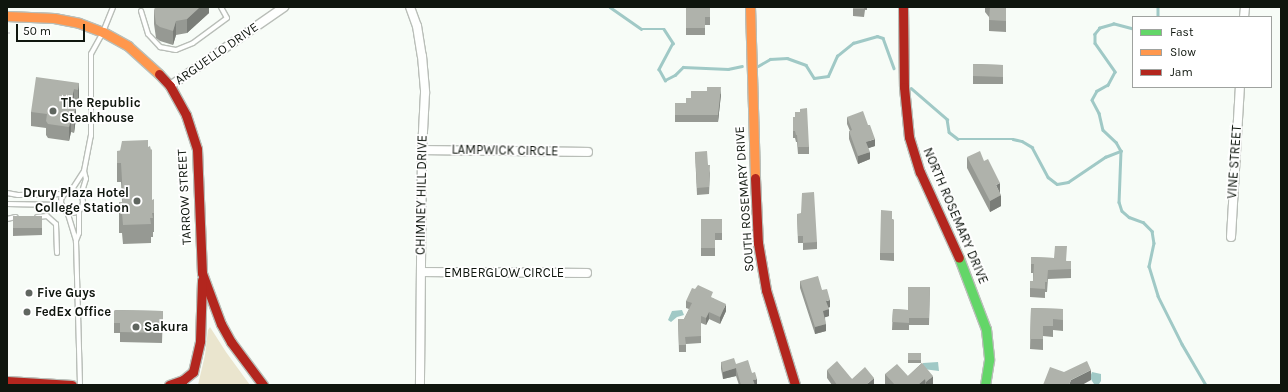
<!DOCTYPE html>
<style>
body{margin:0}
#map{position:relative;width:1288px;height:392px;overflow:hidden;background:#f7fcf7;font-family:Karla,sans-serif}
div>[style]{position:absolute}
.green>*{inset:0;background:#eae5ce}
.water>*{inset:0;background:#a0c9c6}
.stream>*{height:2.5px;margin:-1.25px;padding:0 1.25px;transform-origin:1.25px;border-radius:1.25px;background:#a0c9c6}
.path>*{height:1.5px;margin-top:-0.75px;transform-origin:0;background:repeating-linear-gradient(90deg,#dddedd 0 3px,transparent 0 6px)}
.roads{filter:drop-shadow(1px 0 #b9beb8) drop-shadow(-1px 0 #b9beb8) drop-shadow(0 1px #b9beb8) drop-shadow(0 -1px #b9beb8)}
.lane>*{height:4px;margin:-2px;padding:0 2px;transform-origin:2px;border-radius:2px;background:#fefffe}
.lane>.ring{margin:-2px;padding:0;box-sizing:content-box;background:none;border:4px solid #fefffe;border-radius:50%}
.street>*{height:8px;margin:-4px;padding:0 4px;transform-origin:4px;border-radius:4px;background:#fefffe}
.fast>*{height:9px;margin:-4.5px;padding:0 4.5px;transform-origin:4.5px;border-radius:4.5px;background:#63d668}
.slow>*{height:9px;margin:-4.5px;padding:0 4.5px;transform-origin:4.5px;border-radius:4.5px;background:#ff974d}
.jam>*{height:9px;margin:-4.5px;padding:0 4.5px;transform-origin:4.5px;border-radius:4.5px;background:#b3261e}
.wall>*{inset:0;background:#969993}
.shaded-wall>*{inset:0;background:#7a7d78}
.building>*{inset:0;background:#afb2ab}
.dots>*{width:11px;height:11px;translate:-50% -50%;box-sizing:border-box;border:2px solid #fff;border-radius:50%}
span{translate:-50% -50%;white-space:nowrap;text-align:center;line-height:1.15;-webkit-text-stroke:3.5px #fff;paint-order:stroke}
.street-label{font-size:13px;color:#0f160e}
.poi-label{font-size:13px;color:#0f160e;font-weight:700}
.left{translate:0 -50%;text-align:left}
.right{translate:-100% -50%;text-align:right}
.frame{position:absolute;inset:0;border:8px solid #0f160e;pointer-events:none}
.legend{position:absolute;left:1132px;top:16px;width:140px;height:72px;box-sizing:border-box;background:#fff;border:1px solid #9fa29f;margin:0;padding:5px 7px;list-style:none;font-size:12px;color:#0f160e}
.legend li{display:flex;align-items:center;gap:8px;height:20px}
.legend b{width:20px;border:1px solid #9fa29f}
.scale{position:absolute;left:16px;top:24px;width:69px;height:18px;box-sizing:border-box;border:2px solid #0f160e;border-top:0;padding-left:5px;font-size:12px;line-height:14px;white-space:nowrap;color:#0f160e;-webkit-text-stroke:3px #fff;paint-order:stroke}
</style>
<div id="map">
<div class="green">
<div style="clip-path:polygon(210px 327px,226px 352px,250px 385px,198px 385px,205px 355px,208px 330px)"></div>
</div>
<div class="water">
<div style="clip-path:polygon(682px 310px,684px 315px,677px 317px,671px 322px,668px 320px,672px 311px)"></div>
<div style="clip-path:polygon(938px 362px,939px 371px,923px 369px,923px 363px)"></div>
<div style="clip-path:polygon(1092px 372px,1101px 374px,1101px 381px,1099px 384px,1094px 384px,1092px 381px,1090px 377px)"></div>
</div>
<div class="stream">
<div style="left:610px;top:7px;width:38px;rotate:35deg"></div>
<div style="left:641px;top:29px;width:23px"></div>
<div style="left:664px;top:29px;width:17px;rotate:57deg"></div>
<div style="left:673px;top:43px;width:30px;rotate:118deg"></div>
<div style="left:659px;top:69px;width:13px;rotate:61deg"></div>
<div style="left:665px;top:80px;width:11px;rotate:-27deg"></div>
<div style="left:675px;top:75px;width:11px;rotate:-45deg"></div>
<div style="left:683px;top:67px;width:45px;rotate:2.5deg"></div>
<div style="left:728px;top:69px;width:14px;rotate:-12deg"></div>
<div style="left:1158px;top:7px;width:10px;rotate:90deg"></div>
<div style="left:1133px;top:29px;width:20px;rotate:-165deg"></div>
<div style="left:1114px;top:24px;width:15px;rotate:164deg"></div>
<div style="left:1100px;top:28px;width:8px;rotate:130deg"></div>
<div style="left:1095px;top:34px;width:9px;rotate:90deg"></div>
<div style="left:1095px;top:43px;width:35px;rotate:55deg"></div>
<div style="left:1115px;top:72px;width:15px;rotate:118deg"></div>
<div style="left:1108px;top:85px;width:13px;rotate:151deg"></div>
<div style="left:1097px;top:91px;width:10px;rotate:119deg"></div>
<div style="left:1092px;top:100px;width:15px;rotate:62deg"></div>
<div style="left:1099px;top:113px;width:17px;rotate:77deg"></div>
<div style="left:1103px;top:130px;width:18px;rotate:43deg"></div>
<div style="left:1116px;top:142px;width:10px;rotate:61deg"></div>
<div style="left:1121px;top:151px;width:51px;rotate:92.2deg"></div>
<div style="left:1119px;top:202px;width:9px;rotate:72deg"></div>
<div style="left:1122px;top:211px;width:9px;rotate:41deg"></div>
<div style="left:1129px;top:217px;width:15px;rotate:20deg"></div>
<div style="left:1143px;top:222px;width:13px;rotate:45deg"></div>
<div style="left:1152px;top:231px;width:12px;rotate:81deg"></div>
<div style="left:1154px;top:243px;width:24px;rotate:102deg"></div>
<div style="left:1149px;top:266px;width:31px;rotate:73deg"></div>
<div style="left:1158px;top:296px;width:54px;rotate:63.4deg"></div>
<div style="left:1182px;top:344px;width:48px;rotate:59.7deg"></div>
<div style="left:758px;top:66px;width:14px;rotate:-30deg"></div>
<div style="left:770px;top:59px;width:17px;rotate:-3deg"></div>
<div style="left:787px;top:58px;width:20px;rotate:20deg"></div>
<div style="left:806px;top:65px;width:15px;rotate:58deg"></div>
<div style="left:814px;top:78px;width:14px;rotate:-8deg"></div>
<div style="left:828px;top:76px;width:22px;rotate:-66deg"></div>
<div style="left:837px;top:56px;width:21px;rotate:-39deg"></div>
<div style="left:853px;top:43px;width:25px;rotate:-16deg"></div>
<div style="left:877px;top:36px;width:6px;rotate:18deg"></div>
<div style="left:883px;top:38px;width:32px;rotate:70deg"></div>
<div style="left:911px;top:88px;width:48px;rotate:40.7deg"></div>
<div style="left:947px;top:119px;width:13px;rotate:81deg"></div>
<div style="left:949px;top:132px;width:11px;rotate:38deg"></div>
<div style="left:958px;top:139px;width:55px"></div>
<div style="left:1013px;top:139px;width:9px;rotate:13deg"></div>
<div style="left:1022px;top:141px;width:12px;rotate:31deg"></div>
<div style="left:1032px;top:147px;width:34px;rotate:62deg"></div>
<div style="left:1048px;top:177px;width:11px;rotate:38deg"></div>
<div style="left:1057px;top:184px;width:11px;rotate:-10deg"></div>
<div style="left:1068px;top:182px;width:45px;rotate:-34deg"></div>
<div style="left:1105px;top:157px;width:17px;rotate:-21deg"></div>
</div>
<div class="path">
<div style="left:7px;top:33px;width:3px"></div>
</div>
<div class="roads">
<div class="lane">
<div style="left:141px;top:11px;width:24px;rotate:73deg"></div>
<div style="left:148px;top:34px;width:18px;rotate:47deg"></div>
<div style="left:160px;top:47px;width:16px;rotate:11deg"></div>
<div style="left:176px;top:50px;width:18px;rotate:-22deg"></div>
<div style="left:193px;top:43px;width:42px;rotate:-36.3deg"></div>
<div style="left:227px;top:18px;width:13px;rotate:-119deg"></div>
<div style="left:71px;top:191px;width:24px;rotate:-57deg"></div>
<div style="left:84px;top:171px;width:36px;rotate:-79deg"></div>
<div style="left:91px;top:136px;width:82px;rotate:-90deg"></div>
<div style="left:91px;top:54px;width:25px;rotate:-61deg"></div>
<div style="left:103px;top:32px;width:27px;rotate:-68deg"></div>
<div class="ring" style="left:61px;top:191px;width:18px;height:18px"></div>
<div style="left:7px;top:193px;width:11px;rotate:10deg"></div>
<div style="left:18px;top:195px;width:47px;rotate:-1.2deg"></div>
<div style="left:81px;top:195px;width:17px;rotate:-73deg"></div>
<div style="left:86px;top:179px;width:8px;rotate:-104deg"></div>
<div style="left:7px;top:204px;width:55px;rotate:1deg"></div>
<div style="left:79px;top:210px;width:23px;rotate:90deg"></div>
<div style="left:79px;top:233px;width:9px;rotate:111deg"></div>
<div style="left:76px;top:241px;width:144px;rotate:88.4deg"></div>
<div style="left:67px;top:211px;width:31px;rotate:73deg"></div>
<div style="left:37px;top:217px;width:10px;rotate:-6deg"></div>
<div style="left:47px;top:216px;width:12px;rotate:42deg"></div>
<div style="left:56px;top:224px;width:29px;rotate:88deg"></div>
<div style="left:7px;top:219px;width:9px;rotate:-13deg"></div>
</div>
<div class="street">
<div style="left:410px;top:7px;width:20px;rotate:70deg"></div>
<div style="left:417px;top:26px;width:30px;rotate:81deg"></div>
<div style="left:422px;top:56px;width:37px;rotate:85deg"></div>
<div style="left:425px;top:93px;width:57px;rotate:93deg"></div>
<div style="left:422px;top:150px;width:235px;rotate:90.5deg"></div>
<div style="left:1244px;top:17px;width:10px;rotate:-84deg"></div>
<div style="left:170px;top:86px;width:139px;rotate:-34.7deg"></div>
<div style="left:422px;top:150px;width:166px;rotate:0.7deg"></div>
<div style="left:1231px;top:237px;width:150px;rotate:-86.6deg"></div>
<div style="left:422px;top:272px;width:165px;rotate:0.3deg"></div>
</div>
<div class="fast">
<div style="left:959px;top:258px;width:76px;rotate:69.2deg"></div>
<div style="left:986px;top:329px;width:31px;rotate:84deg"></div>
<div style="left:989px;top:360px;width:25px;rotate:99deg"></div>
</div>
<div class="slow">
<div style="left:750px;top:7px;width:171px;rotate:88.3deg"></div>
<div style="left:7px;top:16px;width:47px;rotate:2.4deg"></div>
<div style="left:54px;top:18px;width:25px;rotate:11deg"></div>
<div style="left:79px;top:23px;width:26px;rotate:21deg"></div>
<div style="left:103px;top:32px;width:29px;rotate:29deg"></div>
<div style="left:128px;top:46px;width:42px;rotate:42.1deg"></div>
</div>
<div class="jam">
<div style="left:903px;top:7px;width:80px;rotate:89.3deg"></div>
<div style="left:904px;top:87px;width:50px;rotate:84.3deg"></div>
<div style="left:909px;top:137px;width:37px;rotate:73deg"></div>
<div style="left:920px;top:172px;width:94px;rotate:65.6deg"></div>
<div style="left:159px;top:74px;width:16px;rotate:47deg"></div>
<div style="left:170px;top:86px;width:33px;rotate:61deg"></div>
<div style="left:186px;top:115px;width:36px;rotate:72deg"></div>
<div style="left:197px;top:149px;width:124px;rotate:87.7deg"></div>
<div style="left:202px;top:273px;width:54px;rotate:69.6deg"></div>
<div style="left:221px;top:324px;width:21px;rotate:61deg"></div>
<div style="left:231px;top:342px;width:54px;rotate:53.3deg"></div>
<div style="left:755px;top:178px;width:65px;rotate:87.4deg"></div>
<div style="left:758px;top:243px;width:48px;rotate:80.3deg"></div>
<div style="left:766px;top:290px;width:99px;rotate:73deg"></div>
<div style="left:7px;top:381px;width:65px;rotate:3.5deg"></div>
<div style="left:169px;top:385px;width:15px;rotate:-20deg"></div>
<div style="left:183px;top:380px;width:13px;rotate:-39deg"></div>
<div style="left:193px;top:372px;width:32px;rotate:-77deg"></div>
<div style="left:200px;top:341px;width:61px;rotate:-88.1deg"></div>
</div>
</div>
<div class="wall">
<div style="clip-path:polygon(209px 7px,209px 13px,187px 33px,176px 35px,173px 45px,160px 41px,156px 38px,154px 24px,154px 10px)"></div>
<div style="clip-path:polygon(853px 7px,867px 7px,867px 10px,865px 10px,864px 17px,853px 16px)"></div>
<div style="clip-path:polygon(985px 7px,1006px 7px,1006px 32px,989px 31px,989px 17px,985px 12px)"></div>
<div style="clip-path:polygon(686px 8px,710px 8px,710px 25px,705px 25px,705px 35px,686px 35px)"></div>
<div style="clip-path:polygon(973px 64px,1003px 65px,1003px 84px,973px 84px)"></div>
<div style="clip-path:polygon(79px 83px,79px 97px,78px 104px,74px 103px,73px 104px,76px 118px,74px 133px,71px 132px,69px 141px,48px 138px,46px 135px,46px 128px,31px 126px,31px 112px)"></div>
<div style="clip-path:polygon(721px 94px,718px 122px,675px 122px,675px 103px,686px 103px,691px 98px)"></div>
<div style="clip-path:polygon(793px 117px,809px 147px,809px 154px,798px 154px,797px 142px,796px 142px,795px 138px,793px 138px)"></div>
<div style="clip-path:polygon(847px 117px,875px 146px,868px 148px,870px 159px,858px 164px,849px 139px,849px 131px,850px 131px,847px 124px)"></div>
<div style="clip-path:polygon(148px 147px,152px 200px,154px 213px,154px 232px,153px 232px,153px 237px,151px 237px,151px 243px,123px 244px,122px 233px,119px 233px,119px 202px,122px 202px,122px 201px,121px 182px,117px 182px,117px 151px)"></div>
<div style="clip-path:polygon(695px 152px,708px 165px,710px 173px,709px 194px,697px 195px)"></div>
<div style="clip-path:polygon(967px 157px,1000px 193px,1001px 206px,990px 212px,967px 168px)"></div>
<div style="clip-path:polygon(797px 214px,817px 242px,817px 249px,803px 250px,803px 243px,798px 243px)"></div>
<div style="clip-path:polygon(13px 216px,42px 216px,42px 235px,13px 236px)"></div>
<div style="clip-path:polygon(701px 219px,722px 219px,722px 240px,715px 240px,715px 256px,701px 256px)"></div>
<div style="clip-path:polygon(892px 219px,894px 220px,894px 261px,880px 260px,880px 253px)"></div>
<div style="clip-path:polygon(1031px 257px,1054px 258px,1067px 261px,1071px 261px,1071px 278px,1048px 279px,1047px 292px,1045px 292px,1045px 298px,1030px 297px,1030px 281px,1033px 281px,1033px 273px,1031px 273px)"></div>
<div style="clip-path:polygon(800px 281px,822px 290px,830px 307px,828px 308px,829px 316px,825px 317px,826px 331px,815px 334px,800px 288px)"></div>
<div style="clip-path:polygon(930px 287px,929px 325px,909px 325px,909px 330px,892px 330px,893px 309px,908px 310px)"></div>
<div style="clip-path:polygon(713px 298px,726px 311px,720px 324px,709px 319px,706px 325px,701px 323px,701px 343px,686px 344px,686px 352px,679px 352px,678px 319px,684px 319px,689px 309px,686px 308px,686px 301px)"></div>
<div style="clip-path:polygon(1031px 308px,1063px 309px,1063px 331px,1053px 330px,1053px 337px,1043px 336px,1043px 350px,1030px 349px)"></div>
<div style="clip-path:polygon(114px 310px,163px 311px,162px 343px,120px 342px,120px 333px,114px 333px)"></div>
<div style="clip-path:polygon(908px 353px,921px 353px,921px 363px,908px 363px)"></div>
<div style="clip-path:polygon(721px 362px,736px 364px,752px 373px,757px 385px,739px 385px,736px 376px,723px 379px,721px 369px)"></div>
<div style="clip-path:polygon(922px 363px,933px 385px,885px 385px,885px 374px,908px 376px)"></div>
<div style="clip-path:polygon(827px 370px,852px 379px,874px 385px,832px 385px,827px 378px)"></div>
</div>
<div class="shaded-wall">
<div style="clip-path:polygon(200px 7px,209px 7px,209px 13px,187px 33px,187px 19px)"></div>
<div style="clip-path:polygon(176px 21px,176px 35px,173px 45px,173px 31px)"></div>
<div style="clip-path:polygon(79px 83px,79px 97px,78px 104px,78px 90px)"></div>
<div style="clip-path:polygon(721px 87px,721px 94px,718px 122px,718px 115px)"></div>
<div style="clip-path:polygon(74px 89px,74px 103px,71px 118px,71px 104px)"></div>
<div style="clip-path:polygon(76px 104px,76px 118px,74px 133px,74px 119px)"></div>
<div style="clip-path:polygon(71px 118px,71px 132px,69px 141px,69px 127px)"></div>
<div style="clip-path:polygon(875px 139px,875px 146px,866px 149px,866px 142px)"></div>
<div style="clip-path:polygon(870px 152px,870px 159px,858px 164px,858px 156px)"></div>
<div style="clip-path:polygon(1000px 183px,1000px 194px,996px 185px)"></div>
<div style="clip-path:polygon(1001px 195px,1001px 206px,990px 212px,990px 201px)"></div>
<div style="clip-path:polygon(830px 300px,830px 307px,826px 308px,826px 301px)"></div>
<div style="clip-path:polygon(726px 304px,726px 311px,720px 324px,720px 317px)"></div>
<div style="clip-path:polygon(829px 309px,829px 316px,823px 318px,823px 311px)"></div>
<div style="clip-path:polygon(709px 312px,709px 319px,706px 325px,706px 318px)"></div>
<div style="clip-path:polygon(826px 324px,826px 331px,815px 334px,815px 327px)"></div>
<div style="clip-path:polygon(736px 368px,736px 376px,723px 379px,723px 372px)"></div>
<div style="clip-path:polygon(1091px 370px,1091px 380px,1082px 385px,1069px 385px,1071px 380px)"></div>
<div style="clip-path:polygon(933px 376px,933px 385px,926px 385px,926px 382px)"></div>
<div style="clip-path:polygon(874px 378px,874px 385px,866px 385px)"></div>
<div style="clip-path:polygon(757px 379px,757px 385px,753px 385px,753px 380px)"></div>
<div style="clip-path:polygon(925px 379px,925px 385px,918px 385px)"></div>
</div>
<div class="building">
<div style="clip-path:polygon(155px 7px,200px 7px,187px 19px,176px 21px,173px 31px,160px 27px,156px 24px,154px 10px)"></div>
<div style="clip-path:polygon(853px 7px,865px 7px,864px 9px,853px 9px)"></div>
<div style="clip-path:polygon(990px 7px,1006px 7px,1006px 21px,989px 20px)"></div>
<div style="clip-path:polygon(686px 8px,710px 8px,710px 17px,705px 17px,705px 28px,686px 28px)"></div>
<div style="clip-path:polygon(973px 64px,1003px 65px,1003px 77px,973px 76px)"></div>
<div style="clip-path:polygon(36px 77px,79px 83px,78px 90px,74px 89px,71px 104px,76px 104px,74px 119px,71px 118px,69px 127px,48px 124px,46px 121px,47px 114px,31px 112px)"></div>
<div style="clip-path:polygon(707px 87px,721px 87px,718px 115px,675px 115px,675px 103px,686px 103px,686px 98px,691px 98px,691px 91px,707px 91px)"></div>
<div style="clip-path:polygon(807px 108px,809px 147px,798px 147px,797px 135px,796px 135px,795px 131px,793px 131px,793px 117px,795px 117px,795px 112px,800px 112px,800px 109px)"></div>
<div style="clip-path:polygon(863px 111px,868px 125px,870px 125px,875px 139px,866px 142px,870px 152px,858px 156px,849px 131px,852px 130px,847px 117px)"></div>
<div style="clip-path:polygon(148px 140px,148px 147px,150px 146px,151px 150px,152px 149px,152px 200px,154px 199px,154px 213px,152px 213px,153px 218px,150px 218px,151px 224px,123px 225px,122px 213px,119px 213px,119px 202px,122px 202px,123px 197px,121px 163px,117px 163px,117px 151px,120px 151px,122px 141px)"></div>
<div style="clip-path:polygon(707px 151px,708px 165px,710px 165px,709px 187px,697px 188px,695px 152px)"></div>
<div style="clip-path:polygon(980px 151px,984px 161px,988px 159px,1000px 183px,996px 185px,1001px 195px,990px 201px,967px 157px)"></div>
<div style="clip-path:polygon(814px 192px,817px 242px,803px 243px,803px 236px,798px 236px,797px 214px,801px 213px,802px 193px)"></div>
<div style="clip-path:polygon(881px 210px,892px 211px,892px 219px,894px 220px,894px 253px,880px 253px)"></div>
<div style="clip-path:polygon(13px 216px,42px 216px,42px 228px,13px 228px)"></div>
<div style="clip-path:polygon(701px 219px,722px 219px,722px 233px,715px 233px,715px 248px,701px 248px)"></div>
<div style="clip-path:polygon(1055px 246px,1067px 246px,1066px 261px,1071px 261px,1071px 269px,1048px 270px,1047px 282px,1045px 282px,1045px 289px,1030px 288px,1030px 281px,1033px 281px,1034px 264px,1031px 264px,1031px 257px,1054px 258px)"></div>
<div style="clip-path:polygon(818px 276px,822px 290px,827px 289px,830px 300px,826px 301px,829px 309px,823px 311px,826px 324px,815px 327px,800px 281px)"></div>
<div style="clip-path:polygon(698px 285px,713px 292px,711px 297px,726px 304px,720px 317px,709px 312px,706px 318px,701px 316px,701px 336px,685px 337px,686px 345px,679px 345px,678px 319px,684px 319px,692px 303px,686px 301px,692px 288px,695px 289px)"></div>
<div style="clip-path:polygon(908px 287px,930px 287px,929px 318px,909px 318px,909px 323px,892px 322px,893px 309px,908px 310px)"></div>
<div style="clip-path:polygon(1031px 308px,1063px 309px,1063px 320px,1053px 319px,1053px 326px,1043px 326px,1043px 339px,1030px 339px)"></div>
<div style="clip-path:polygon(114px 310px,163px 311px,162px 333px,120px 332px,120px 323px,114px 323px)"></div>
<div style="clip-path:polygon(908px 353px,921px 353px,921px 360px,908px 360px)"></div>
<div style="clip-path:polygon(734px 358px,736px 364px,748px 360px,752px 373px,755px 372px,757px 379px,753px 380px,755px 385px,741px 385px,736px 368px,723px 372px,721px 362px)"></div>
<div style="clip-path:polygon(837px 361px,852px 379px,865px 367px,874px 378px,866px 385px,837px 385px,827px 370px)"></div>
<div style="clip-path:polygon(1087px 361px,1091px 370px,1071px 380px,1069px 385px,1043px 385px,1050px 367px,1064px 372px)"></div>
<div style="clip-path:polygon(922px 363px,933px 376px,926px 382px,925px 379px,918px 385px,895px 385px,885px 374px,897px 364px,908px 376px)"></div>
</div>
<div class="dots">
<div style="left:53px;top:111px;background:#606660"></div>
<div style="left:137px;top:201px;background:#606660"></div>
<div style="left:29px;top:293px;background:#606660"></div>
<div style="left:27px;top:312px;background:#606660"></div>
<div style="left:136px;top:327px;background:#606660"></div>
</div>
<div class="street-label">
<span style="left:217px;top:54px;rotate:-35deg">ARGUELLO DRIVE</span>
<span style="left:505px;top:151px;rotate:1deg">LAMPWICK CIRCLE</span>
<span style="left:1235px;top:162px;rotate:-86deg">VINE STREET</span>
<span style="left:422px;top:195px;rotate:-89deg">CHIMNEY HILL DRIVE</span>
<span style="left:185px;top:197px;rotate:-93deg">TARROW STREET</span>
<span style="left:745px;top:199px;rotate:-94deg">SOUTH ROSEMARY DRIVE</span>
<span style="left:955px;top:216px;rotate:67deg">NORTH ROSEMARY DRIVE</span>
<span style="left:504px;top:273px">EMBERGLOW CIRCLE</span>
</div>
<div class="poi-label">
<span class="left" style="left:61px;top:111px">The Republic<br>Steakhouse</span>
<span class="right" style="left:129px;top:201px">Drury Plaza Hotel<br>College Station</span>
<span class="left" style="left:37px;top:293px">Five Guys</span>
<span class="left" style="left:35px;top:312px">FedEx Office</span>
<span class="left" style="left:144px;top:327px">Sakura</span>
</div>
<div class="frame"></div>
<ul class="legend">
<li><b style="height:5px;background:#63d668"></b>Fast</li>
<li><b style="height:5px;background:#ff974d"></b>Slow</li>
<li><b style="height:5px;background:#b3261e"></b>Jam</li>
</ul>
<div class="scale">50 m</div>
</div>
